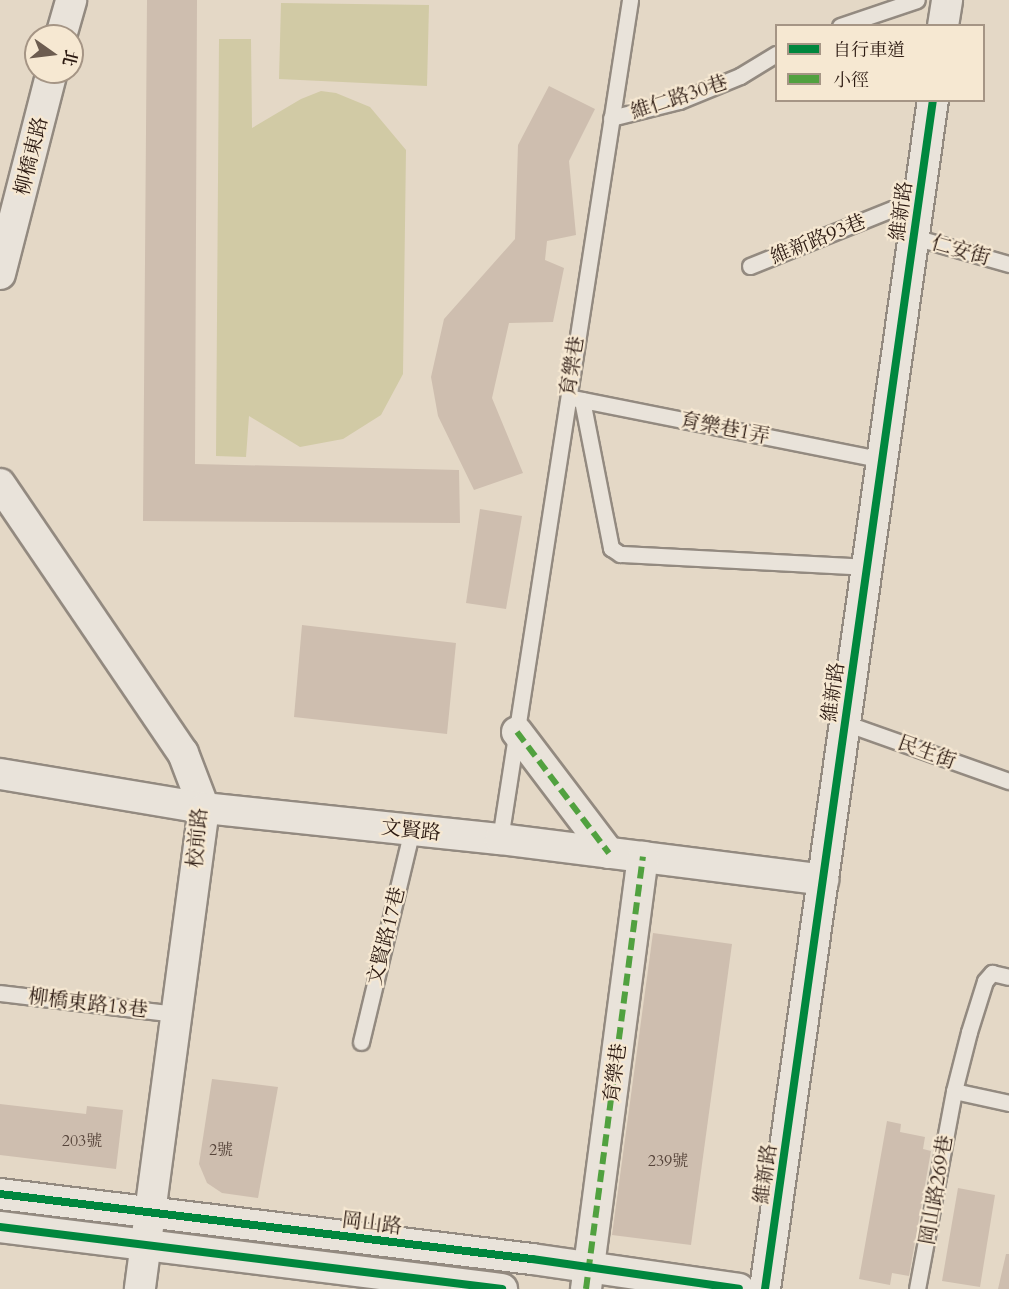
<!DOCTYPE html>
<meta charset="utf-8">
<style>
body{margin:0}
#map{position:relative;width:1009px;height:1289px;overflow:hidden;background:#e4d8c6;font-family:Cardo,"Noto Serif TC",serif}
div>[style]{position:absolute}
.green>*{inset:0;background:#d1caa5}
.building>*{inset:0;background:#cebeaf}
.roads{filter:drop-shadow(2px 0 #938a80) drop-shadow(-2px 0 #938a80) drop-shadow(0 2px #938a80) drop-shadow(0 -2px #938a80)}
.service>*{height:15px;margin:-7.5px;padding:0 7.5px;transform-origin:7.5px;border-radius:7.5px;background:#e9e3da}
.minor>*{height:30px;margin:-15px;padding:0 15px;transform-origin:15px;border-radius:15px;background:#e9e3da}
.quiet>*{height:6px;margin-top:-3px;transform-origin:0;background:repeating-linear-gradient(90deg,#51a13f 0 12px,transparent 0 18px)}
.cycleway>*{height:8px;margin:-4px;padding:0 4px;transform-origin:4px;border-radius:4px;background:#00873e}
span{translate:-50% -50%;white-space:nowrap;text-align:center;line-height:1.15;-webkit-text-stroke:4.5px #f6e8d2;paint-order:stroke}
.number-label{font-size:16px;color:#56443a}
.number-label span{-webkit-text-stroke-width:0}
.street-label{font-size:20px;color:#2b1911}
.legend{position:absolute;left:775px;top:24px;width:210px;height:78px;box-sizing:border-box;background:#f6e8d2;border:2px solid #a59585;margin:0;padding:8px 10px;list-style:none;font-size:18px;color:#2b1911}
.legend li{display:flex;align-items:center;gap:12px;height:30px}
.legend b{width:30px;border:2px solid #a59585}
.north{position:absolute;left:24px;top:24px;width:60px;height:60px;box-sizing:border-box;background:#f6e8d2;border:2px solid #a59585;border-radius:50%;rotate:104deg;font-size:16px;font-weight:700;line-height:24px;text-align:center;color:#2b1911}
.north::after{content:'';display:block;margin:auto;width:21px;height:27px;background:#6c5c50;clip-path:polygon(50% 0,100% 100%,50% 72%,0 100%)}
</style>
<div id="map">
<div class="green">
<div style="clip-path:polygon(281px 3px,429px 5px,427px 86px,279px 79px)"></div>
<div style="clip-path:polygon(219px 39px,251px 39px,252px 128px,301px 99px,321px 91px,336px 93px,370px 107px,406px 150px,403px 374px,381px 415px,343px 439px,300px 447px,249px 416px,246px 457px,216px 456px)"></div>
</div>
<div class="building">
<div style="clip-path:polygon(147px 0,197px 0,195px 464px,459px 470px,460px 523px,143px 521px)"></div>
<div style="clip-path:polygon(549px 86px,595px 109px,569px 161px,576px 235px,547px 241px,545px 260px,564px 268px,553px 322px,509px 323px,492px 398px,523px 473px,474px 490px,438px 416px,431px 377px,444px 319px,515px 239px,518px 145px)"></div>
<div style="clip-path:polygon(480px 509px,522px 516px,506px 609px,466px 603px)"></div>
<div style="clip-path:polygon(302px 625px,456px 643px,447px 734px,294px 717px)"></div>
<div style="clip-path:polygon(653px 933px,732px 944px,691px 1245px,612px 1235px)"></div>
<div style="clip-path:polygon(212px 1079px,278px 1087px,258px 1198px,222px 1193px,207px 1183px,199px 1164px)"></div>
<div style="clip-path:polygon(0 1104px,86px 1114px,87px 1106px,123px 1110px,116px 1169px,0 1155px)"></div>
<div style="clip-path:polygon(887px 1121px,901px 1124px,900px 1132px,925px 1137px,923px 1149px,931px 1151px,909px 1276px,892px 1273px,890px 1285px,859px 1279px)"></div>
<div style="clip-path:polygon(958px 1188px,995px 1195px,980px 1287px,942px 1281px)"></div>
<div style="clip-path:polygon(1006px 1254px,1009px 1254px,1009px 1289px,998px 1289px)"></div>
</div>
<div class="roads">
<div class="service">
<div style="left:840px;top:26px;width:81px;rotate:-18.7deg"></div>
<div style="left:611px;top:118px;width:70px;rotate:-14deg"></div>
<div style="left:679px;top:101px;width:66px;rotate:-22.3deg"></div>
<div style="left:740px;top:76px;width:42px;rotate:-31.4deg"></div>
<div style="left:914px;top:237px;width:99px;rotate:15.9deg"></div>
<div style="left:750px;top:266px;width:182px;rotate:-21.9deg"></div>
<div style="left:573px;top:398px;width:315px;rotate:11.3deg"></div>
<div style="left:582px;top:400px;width:151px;rotate:78.9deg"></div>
<div style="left:611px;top:548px;width:11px;rotate:34deg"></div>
<div style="left:620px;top:554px;width:247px;rotate:3deg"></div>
<div style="left:845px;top:723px;width:174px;rotate:19.5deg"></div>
<div style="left:500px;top:839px;width:849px;rotate:-81.19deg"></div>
<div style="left:0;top:993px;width:176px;rotate:6.8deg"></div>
<div style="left:361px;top:1042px;width:218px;rotate:-76.5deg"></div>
<div style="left:954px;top:1091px;width:56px;rotate:12.3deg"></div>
<div style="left:917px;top:1289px;width:201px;rotate:-79.4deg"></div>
<div style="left:954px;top:1091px;width:61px;rotate:-75.7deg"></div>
<div style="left:969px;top:1032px;width:53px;rotate:-72.6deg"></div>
<div style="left:985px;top:981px;width:11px;rotate:-49deg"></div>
<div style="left:992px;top:973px;width:17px;rotate:13deg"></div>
</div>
<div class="minor">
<div style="left:943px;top:26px;width:26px;rotate:-81deg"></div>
<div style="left:61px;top:36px;width:37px;rotate:-74deg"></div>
<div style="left:0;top:274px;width:209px;rotate:-75.6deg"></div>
<div style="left:0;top:484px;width:325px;rotate:55.8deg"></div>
<div style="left:183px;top:753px;width:59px;rotate:69.1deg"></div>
<div style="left:204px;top:808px;width:485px;rotate:97.6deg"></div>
<div style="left:517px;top:732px;width:152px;rotate:52.8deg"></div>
<div style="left:0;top:774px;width:207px;rotate:9.5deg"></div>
<div style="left:204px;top:808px;width:298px;rotate:6deg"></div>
<div style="left:500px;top:839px;width:326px;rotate:7.2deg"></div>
<div style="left:0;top:1194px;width:536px;rotate:6.97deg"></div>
<div style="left:532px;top:1259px;width:209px;rotate:8.2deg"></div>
<div style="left:0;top:1227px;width:506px;rotate:7.04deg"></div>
<div style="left:586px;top:1289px;width:436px;rotate:-82.5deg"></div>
<div style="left:765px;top:1289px;width:1201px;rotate:-81.96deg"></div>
</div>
</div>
<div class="quiet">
<div style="left:517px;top:732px;width:152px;rotate:52.8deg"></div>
<div style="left:586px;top:1289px;width:436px;rotate:-82.5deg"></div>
</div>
<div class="cycleway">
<div style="left:0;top:1194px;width:536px;rotate:6.97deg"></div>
<div style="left:532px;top:1259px;width:209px;rotate:8.2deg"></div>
<div style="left:0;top:1227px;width:506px;rotate:7.04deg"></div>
<div style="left:765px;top:1289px;width:1201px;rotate:-81.96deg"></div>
</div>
<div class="number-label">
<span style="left:82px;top:1141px">203號</span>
<span style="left:221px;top:1150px">2號</span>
<span style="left:668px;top:1161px">239號</span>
</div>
<div class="street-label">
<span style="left:679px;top:97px;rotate:-18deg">維仁路30巷</span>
<span style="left:31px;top:156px;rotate:-76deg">柳橋東路</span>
<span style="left:901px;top:211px;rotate:-82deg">維新路</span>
<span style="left:818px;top:239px;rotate:-22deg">維新路93巷</span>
<span style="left:961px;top:250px;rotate:16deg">仁安街</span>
<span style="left:572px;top:366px;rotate:-81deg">育樂巷</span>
<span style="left:725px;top:428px;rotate:11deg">育樂巷1弄</span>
<span style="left:833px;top:692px;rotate:-82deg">維新路</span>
<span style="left:927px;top:752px;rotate:20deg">民生街</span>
<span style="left:411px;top:830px;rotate:6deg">文賢路</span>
<span style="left:197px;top:838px;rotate:-85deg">校前路</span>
<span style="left:386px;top:936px;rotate:-76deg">文賢路17巷</span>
<span style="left:88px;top:1003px;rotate:7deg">柳橋東路18巷</span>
<span style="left:615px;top:1073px;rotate:-82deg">育樂巷</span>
<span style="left:765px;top:1174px;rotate:-82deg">維新路</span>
<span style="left:936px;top:1190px;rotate:-80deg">岡山路269巷</span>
<span style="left:372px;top:1223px;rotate:7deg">岡山路</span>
</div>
<ul class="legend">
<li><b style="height:8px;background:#00873e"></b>自行車道</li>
<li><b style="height:8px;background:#51a13f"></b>小徑</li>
</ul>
<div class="north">北</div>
</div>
